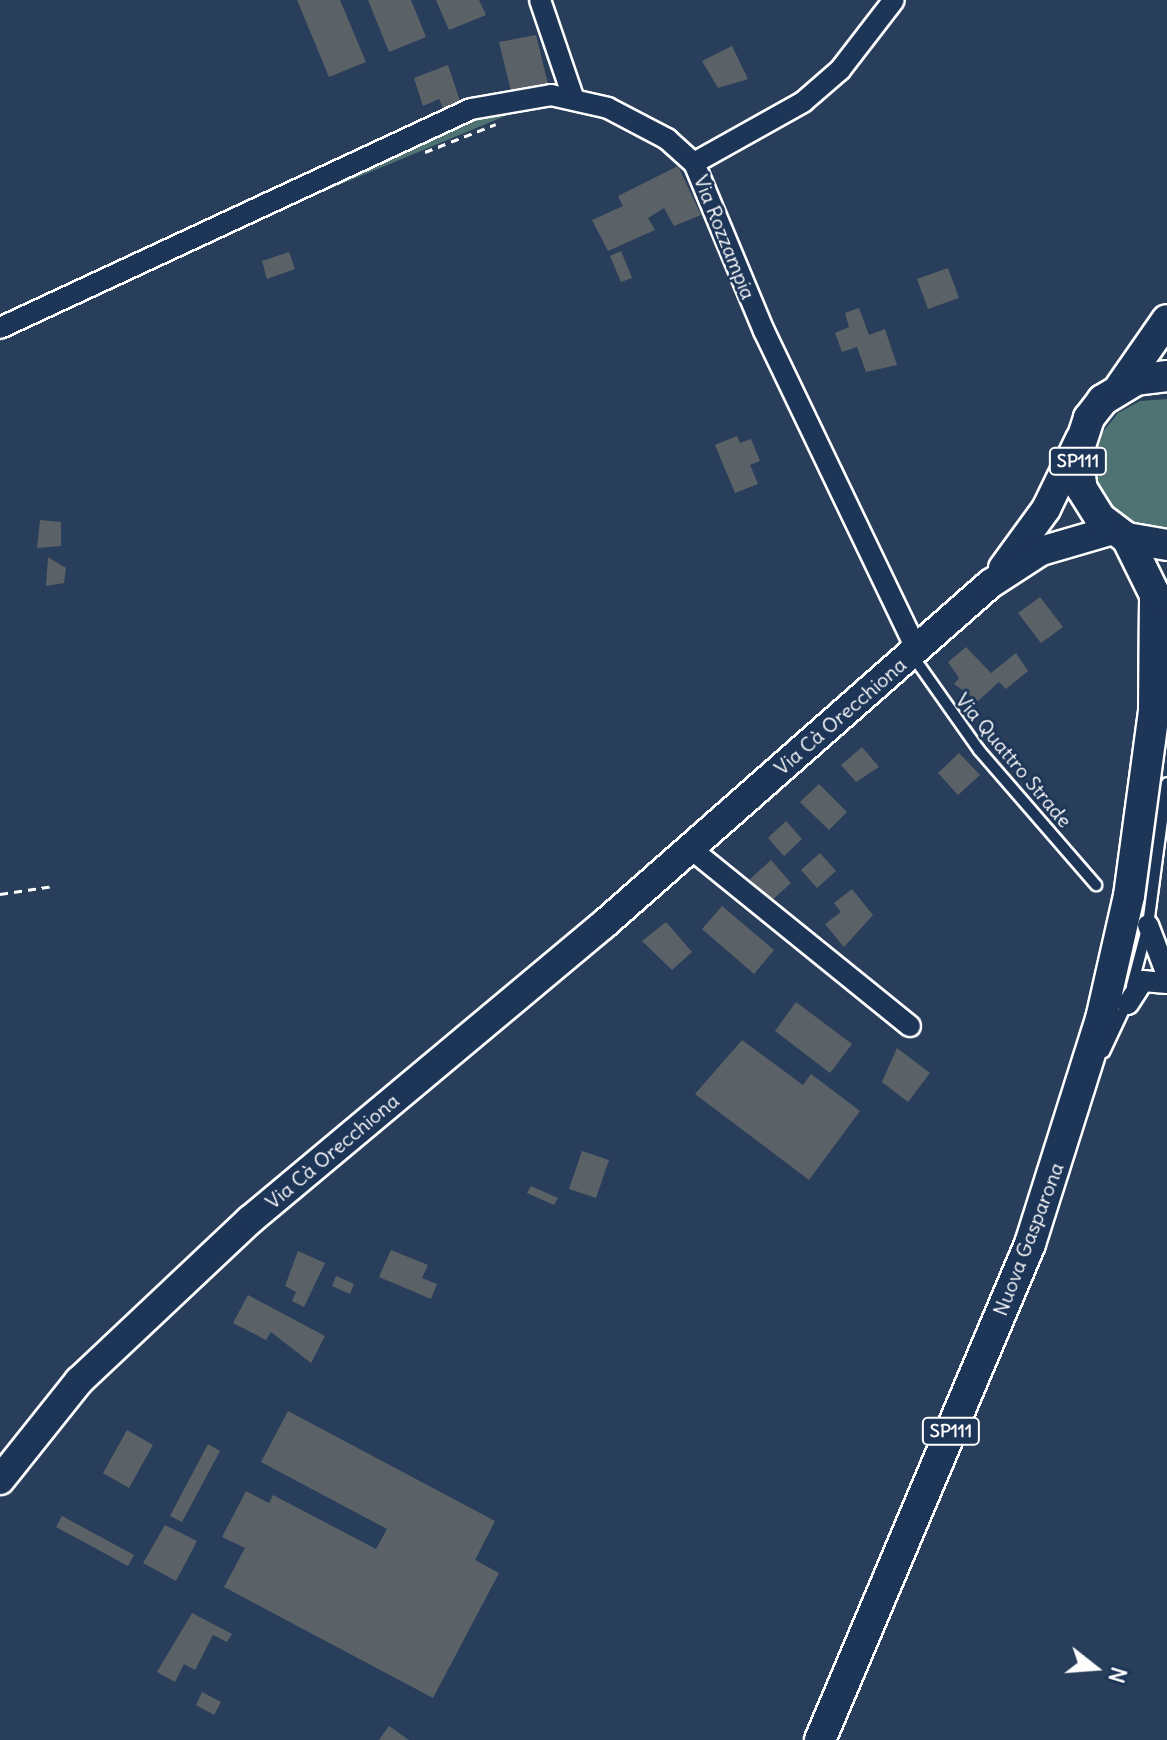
<!DOCTYPE html>
<meta charset="utf-8">
<style>
body{margin:0}
#map{position:relative;width:1167px;height:1740px;overflow:hidden;background:#293e5a;font-family:Delius,sans-serif}
div>[style]{position:absolute}
.green>*{inset:0;background:#4f7272}
.building>*{inset:0;background:#5b6267}
.path>*{height:3px;margin-top:-1.5px;transform-origin:0;background:repeating-linear-gradient(90deg,#fff 0 8px,transparent 0 14px)}
.roads{filter:drop-shadow(2px 0 #fff) drop-shadow(-2px 0 #fff) drop-shadow(0 2px #fff) drop-shadow(0 -2px #fff)}
.lane>*{height:10px;margin:-5px;padding:0 5px;transform-origin:5px;border-radius:5px;background:#1d3557}
.street>*{height:20px;margin:-10px;padding:0 10px;transform-origin:10px;border-radius:10px;background:#1d3557}
.secondary>*{height:28px;margin:-14px;padding:0 14px;transform-origin:14px;border-radius:14px;background:#1d3557}
.primary>*{height:30px;margin:-15px;padding:0 15px;transform-origin:15px;border-radius:15px;background:#1d3557}
span{translate:-50% -50%;white-space:nowrap;text-align:center;line-height:1.15;-webkit-text-stroke:6px #1d3557;paint-order:stroke}
.shield-label span{padding:2px 6px;background:#1d3557;border:2px solid;border-radius:6px;-webkit-text-stroke-width:0}
.shield-label{font-size:18px;color:#fff;font-weight:700}
.street-label{font-size:20px;color:#fff}
.north{position:absolute;left:1055px;top:1628px;width:80px;height:80px;-webkit-text-stroke:6px #1d3557;paint-order:stroke;rotate:107deg;font-size:22px;font-weight:700;line-height:32px;text-align:center;color:#fff}
.north::after{content:'';display:block;margin:auto;width:28px;height:36px;background:#fff;clip-path:polygon(50% 0,100% 100%,50% 72%,0 100%)}
</style>
<div id="map">
<div class="green">
<div style="clip-path:polygon(517px 111px,274px 212px,226px 229px,453px 124px)"></div>
<div style="clip-path:polygon(1167px 399px,1167px 529px,1153px 529px,1129px 522px,1109px 506px,1097px 483px,1094px 458px,1102px 433px,1118px 413px,1140px 401px)"></div>
</div>
<div class="building">
<div style="clip-path:polygon(297px 0,340px 0,366px 62px,329px 77px)"></div>
<div style="clip-path:polygon(368px 0,411px 0,426px 37px,389px 52px)"></div>
<div style="clip-path:polygon(436px 0,479px 0,486px 15px,449px 30px)"></div>
<div style="clip-path:polygon(536px 35px,548px 84px,513px 99px,499px 42px)"></div>
<div style="clip-path:polygon(732px 46px,748px 79px,718px 88px,702px 61px)"></div>
<div style="clip-path:polygon(448px 65px,461px 104px,444px 110px,439px 99px,423px 106px,414px 78px)"></div>
<div style="clip-path:polygon(678px 166px,701px 215px,674px 226px,664px 208px,648px 218px,655px 230px,608px 251px,592px 220px,623px 206px,618px 196px)"></div>
<div style="clip-path:polygon(621px 251px,632px 278px,621px 282px,610px 256px)"></div>
<div style="clip-path:polygon(289px 252px,295px 269px,267px 279px,262px 261px)"></div>
<div style="clip-path:polygon(948px 268px,959px 298px,928px 309px,917px 279px)"></div>
<div style="clip-path:polygon(859px 308px,869px 335px,885px 329px,897px 365px,866px 372px,857px 347px,842px 352px,835px 333px,849px 327px,845px 313px)"></div>
<div style="clip-path:polygon(737px 436px,740px 443px,751px 439px,760px 461px,750px 465px,758px 484px,735px 493px,715px 445px)"></div>
<div style="clip-path:polygon(40px 520px,61px 522px,61px 546px,37px 548px)"></div>
<div style="clip-path:polygon(48px 557px,66px 568px,64px 583px,46px 586px)"></div>
<div style="clip-path:polygon(1040px 597px,1063px 627px,1041px 643px,1018px 613px)"></div>
<div style="clip-path:polygon(966px 647px,991px 673px,1016px 653px,1028px 671px,1006px 689px,999px 682px,978px 701px,954px 684px,959px 678px,948px 662px)"></div>
<div style="clip-path:polygon(862px 747px,879px 767px,856px 782px,841px 765px)"></div>
<div style="clip-path:polygon(959px 753px,980px 775px,958px 795px,938px 773px)"></div>
<div style="clip-path:polygon(819px 784px,847px 812px,829px 830px,800px 802px)"></div>
<div style="clip-path:polygon(786px 821px,802px 839px,784px 856px,768px 838px)"></div>
<div style="clip-path:polygon(820px 853px,836px 871px,817px 888px,801px 870px)"></div>
<div style="clip-path:polygon(771px 860px,791px 883px,770px 902px,750px 879px)"></div>
<div style="clip-path:polygon(852px 889px,873px 915px,844px 947px,825px 924px,841px 912px,834px 903px)"></div>
<div style="clip-path:polygon(722px 906px,774px 950px,754px 974px,702px 929px)"></div>
<div style="clip-path:polygon(666px 922px,692px 952px,672px 970px,642px 941px)"></div>
<div style="clip-path:polygon(796px 1002px,852px 1044px,830px 1073px,775px 1031px)"></div>
<div style="clip-path:polygon(742px 1040px,803px 1085px,811px 1074px,860px 1111px,809px 1180px,695px 1094px)"></div>
<div style="clip-path:polygon(897px 1048px,930px 1073px,908px 1102px,882px 1082px)"></div>
<div style="clip-path:polygon(582px 1151px,609px 1160px,596px 1198px,569px 1189px)"></div>
<div style="clip-path:polygon(531px 1186px,558px 1198px,554px 1205px,527px 1193px)"></div>
<div style="clip-path:polygon(391px 1250px,428px 1265px,422px 1278px,437px 1284px,431px 1299px,379px 1277px)"></div>
<div style="clip-path:polygon(298px 1251px,325px 1263px,304px 1307px,292px 1301px,296px 1292px,285px 1286px)"></div>
<div style="clip-path:polygon(336px 1276px,354px 1284px,350px 1294px,332px 1286px)"></div>
<div style="clip-path:polygon(248px 1295px,325px 1336px,311px 1363px,271px 1332px,266px 1340px,233px 1323px)"></div>
<div style="clip-path:polygon(288px 1411px,495px 1521px,475px 1560px,499px 1573px,433px 1698px,224px 1587px,245px 1548px,222px 1537px,246px 1491px,269px 1503px,273px 1495px,376px 1549px,387px 1529px,261px 1462px)"></div>
<div style="clip-path:polygon(127px 1430px,153px 1445px,129px 1488px,103px 1473px)"></div>
<div style="clip-path:polygon(208px 1444px,220px 1451px,182px 1522px,170px 1516px)"></div>
<div style="clip-path:polygon(62px 1516px,134px 1555px,128px 1566px,56px 1527px)"></div>
<div style="clip-path:polygon(165px 1525px,197px 1541px,176px 1581px,143px 1563px)"></div>
<div style="clip-path:polygon(192px 1613px,232px 1634px,227px 1642px,213px 1635px,195px 1670px,184px 1664px,175px 1682px,157px 1672px)"></div>
<div style="clip-path:polygon(202px 1692px,221px 1702px,214px 1715px,196px 1705px)"></div>
<div style="clip-path:polygon(389px 1726px,409px 1740px,379px 1740px)"></div>
</div>
<div class="path">
<div style="left:425px;top:152px;width:76px;rotate:-21.5deg"></div>
<div style="left:0;top:894px;width:54px;rotate:-8.6deg"></div>
</div>
<div class="roads">
<div class="lane">
<div style="left:912px;top:655px;width:116px;rotate:54.8deg"></div>
<div style="left:979px;top:750px;width:179px;rotate:49.1deg"></div>
<div style="left:1132px;top:986px;width:63px;rotate:-75.3deg"></div>
<div style="left:1148px;top:925px;width:143px;rotate:-82.4deg"></div>
<div style="left:1104px;top:1052px;width:56px;rotate:-64.8deg"></div>
</div>
<div class="street">
<div style="left:540px;top:0;width:102px;rotate:71.2deg"></div>
<div style="left:694px;top:163px;width:125px;rotate:-29.2deg"></div>
<div style="left:803px;top:102px;width:49px;rotate:-40.9deg"></div>
<div style="left:840px;top:70px;width:88px;rotate:-52.4deg"></div>
<div style="left:0;top:328px;width:519px;rotate:-24.94deg"></div>
<div style="left:471px;top:109px;width:81px;rotate:-9.9deg"></div>
<div style="left:551px;top:95px;width:58px;rotate:12.8deg"></div>
<div style="left:608px;top:108px;width:67px;rotate:27.7deg"></div>
<div style="left:667px;top:139px;width:36px;rotate:42deg"></div>
<div style="left:694px;top:163px;width:182px;rotate:67.4deg"></div>
<div style="left:764px;top:331px;width:343px;rotate:64.4deg"></div>
<div style="left:912px;top:640px;width:13px;rotate:94deg"></div>
<div style="left:690px;top:848px;width:283px;rotate:39deg"></div>
<div style="left:1148px;top:925px;width:53px;rotate:69.2deg"></div>
<div style="left:1128px;top:1004px;width:27px;rotate:-57deg"></div>
<div style="left:1143px;top:981px;width:24px;rotate:5deg"></div>
</div>
<div class="secondary">
<div style="left:1003px;top:568px;width:73px;rotate:-53.9deg"></div>
<div style="left:1046px;top:509px;width:78px;rotate:-64.1deg"></div>
<div style="left:0;top:1480px;width:127px;rotate:-51.4deg"></div>
<div style="left:79px;top:1381px;width:235px;rotate:-43.3deg"></div>
<div style="left:250px;top:1220px;width:460px;rotate:-39.9deg"></div>
<div style="left:603px;top:925px;width:516px;rotate:-41.38deg"></div>
<div style="left:990px;top:584px;width:61px;rotate:-32.9deg"></div>
<div style="left:1041px;top:551px;width:75px;rotate:-16.3deg"></div>
</div>
<div class="primary">
<div style="left:1167px;top:376px;width:31px;rotate:173deg"></div>
<div style="left:1136px;top:380px;width:39px;rotate:149deg"></div>
<div style="left:1103px;top:400px;width:23px;rotate:128deg"></div>
<div style="left:1089px;top:418px;width:39px;rotate:108deg"></div>
<div style="left:1077px;top:455px;width:34px;rotate:82deg"></div>
<div style="left:1082px;top:489px;width:34px;rotate:58deg"></div>
<div style="left:1100px;top:518px;width:34px;rotate:37deg"></div>
<div style="left:1127px;top:538px;width:41px;rotate:9.9deg"></div>
<div style="left:1121px;top:386px;width:80px;rotate:-55.1deg"></div>
<div style="left:820px;top:1740px;width:539px;rotate:-67.05deg"></div>
<div style="left:1030px;top:1244px;width:236px;rotate:-72.5deg"></div>
<div style="left:1101px;top:1019px;width:126px;rotate:-77.2deg"></div>
<div style="left:1129px;top:896px;width:186px;rotate:-82.3deg"></div>
<div style="left:1154px;top:712px;width:117px;rotate:-89.5deg"></div>
<div style="left:1155px;top:595px;width:64px;rotate:-116.2deg"></div>
</div>
</div>
<div class="shield-label">
<span style="left:1078px;top:461px">SP111</span>
<span style="left:951px;top:1431px">SP111</span>
</div>
<div class="street-label">
<span style="left:725px;top:237px;rotate:68deg">Via Rozzampia</span>
<span style="left:840px;top:716px;rotate:-41deg">Via Cà Orecchiona</span>
<span style="left:1014px;top:760px;rotate:50deg">Via Quattro Strade</span>
<span style="left:332px;top:1151px;rotate:-40deg">Via Cà Orecchiona</span>
<span style="left:1028px;top:1239px;rotate:-69deg">Nuova Gasparona</span>
</div>
<div class="north">N</div>
</div>
